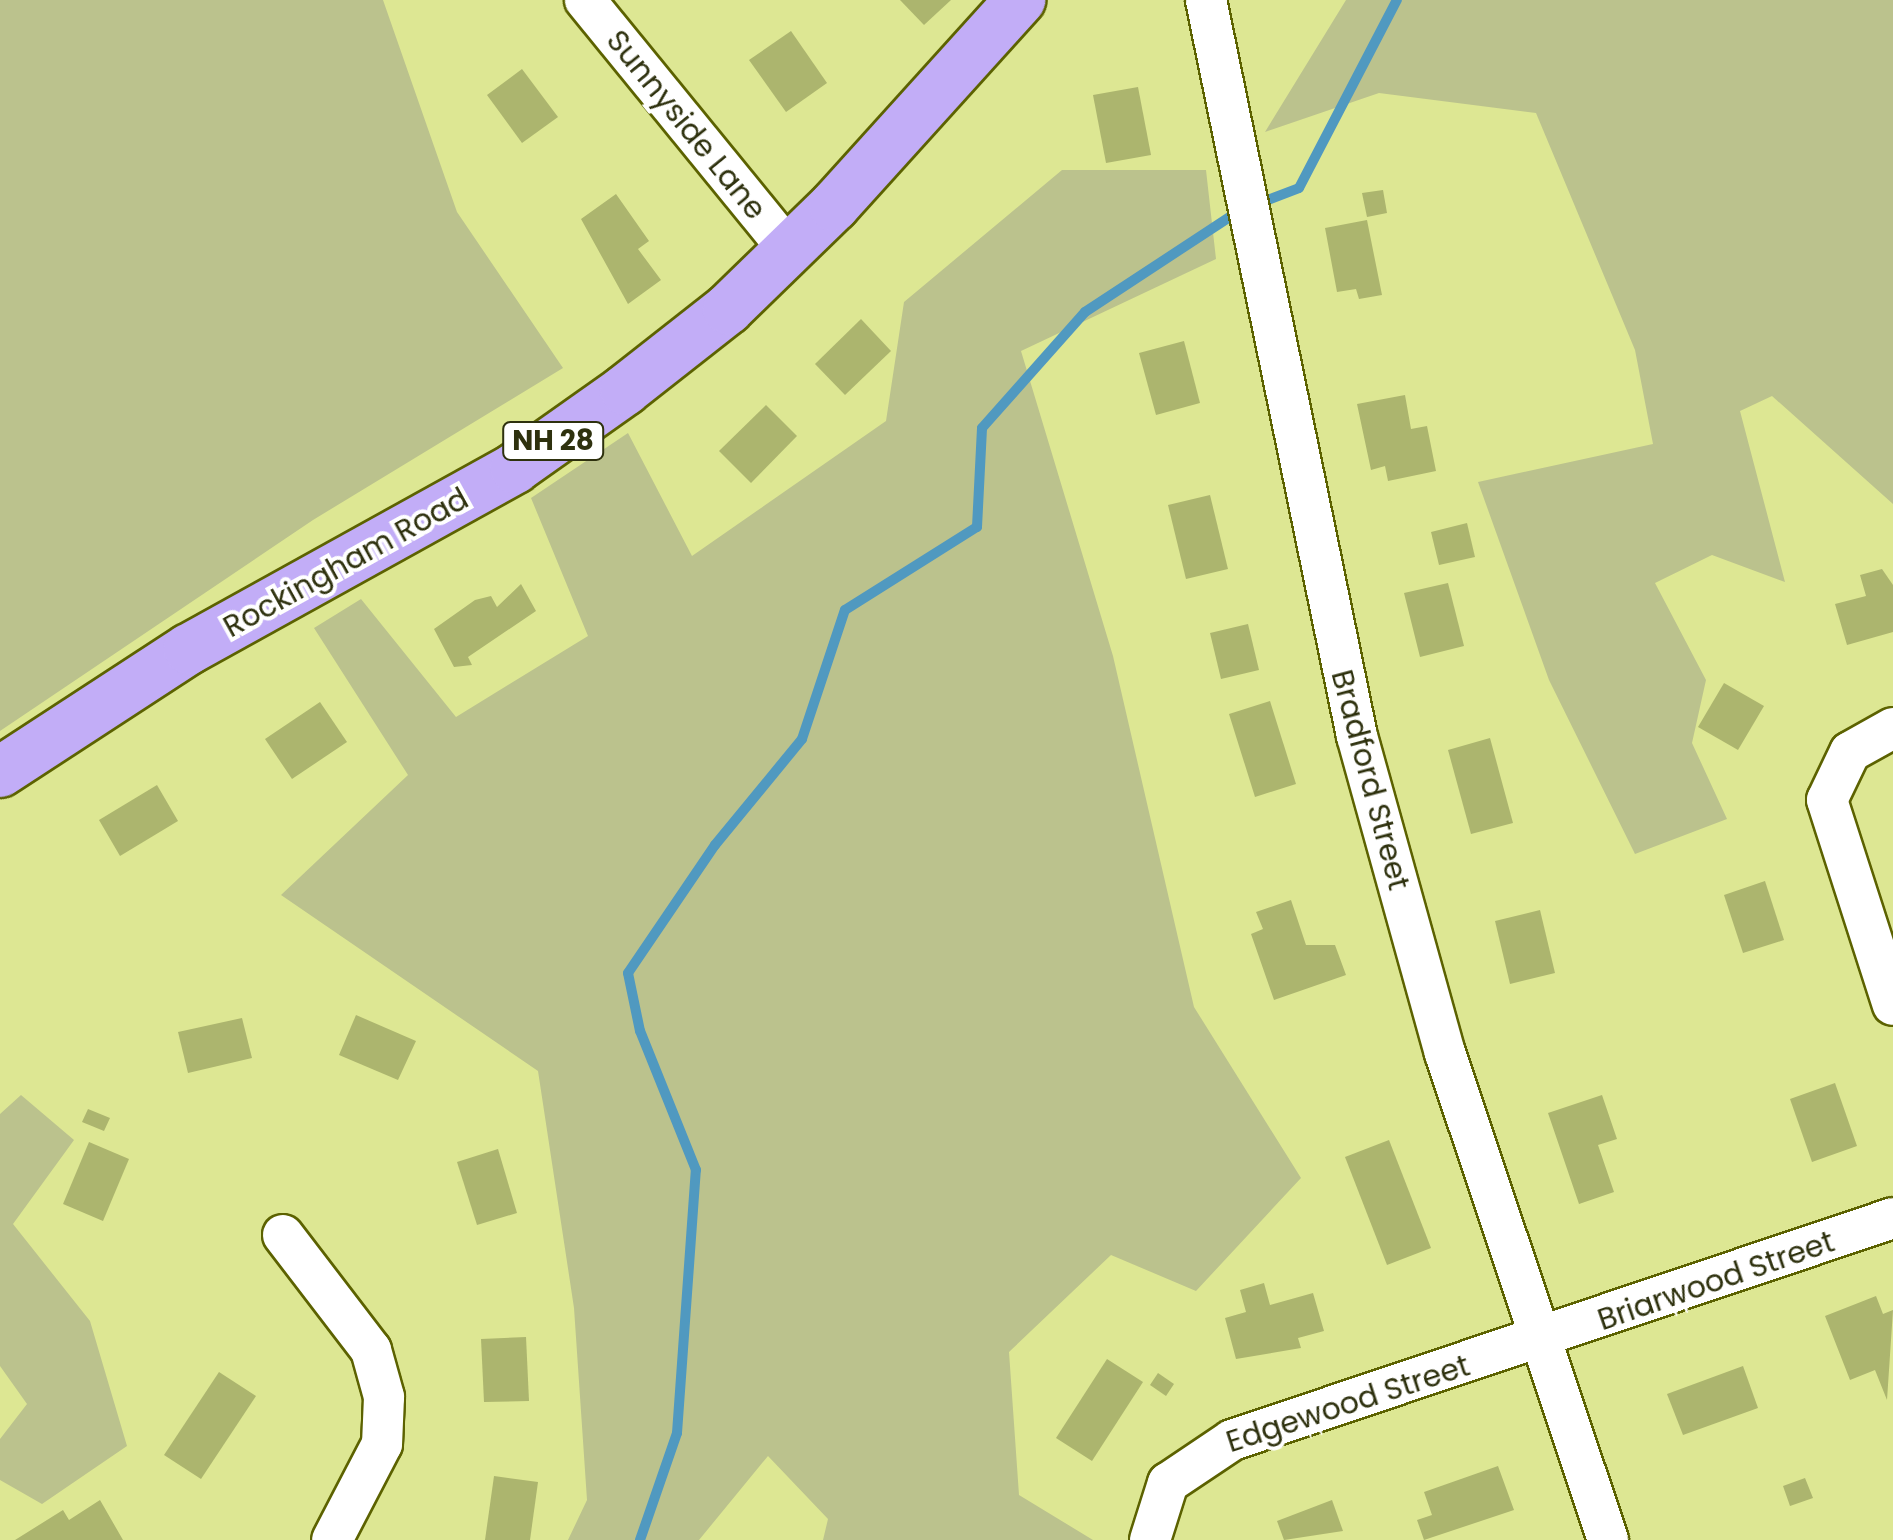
<!DOCTYPE html>
<style>
body{margin:0}
#map{position:relative;width:1893px;height:1540px;overflow:hidden;background:#dde793;font-family:Poppins,sans-serif}
div>[style]{position:absolute}
.green>*{inset:0;background:#bbc28d}
.stream>*{height:10px;margin:-5px;padding:0 5px;transform-origin:5px;border-radius:5px;background:#5099c0}
.building>*{inset:0;background:#acb56e}
.roads{filter:drop-shadow(2px 0 #5c6200) drop-shadow(-2px 0 #5c6200) drop-shadow(0 2px #5c6200) drop-shadow(0 -2px #5c6200)}
.minor>*{height:40px;margin:-20px;padding:0 20px;transform-origin:20px;border-radius:20px;background:#fff}
.major>*{height:50px;margin:-25px;padding:0 25px;transform-origin:25px;border-radius:25px;background:#c2adf7}
span{translate:-50% -50%;white-space:nowrap;text-align:center;line-height:1.15;-webkit-text-stroke:8px #fff;paint-order:stroke}
.shield-label span{padding:2px 8px;background:#fff;border:2px solid;border-radius:8px;-webkit-text-stroke-width:0}
.shield-label{font-size:28px;color:#2e310e;font-weight:700}
.street-label{font-size:30px;color:#2e310e}
</style>
<div id="map">
<div class="green">
<div style="clip-path:polygon(0 0,383px 0,457px 212px,563px 368px,313px 520px,0 731px)"></div>
<div style="clip-path:polygon(1346px 0,1893px 0,1893px 504px,1772px 396px,1740px 411px,1785px 582px,1712px 555px,1655px 583px,1706px 680px,1692px 743px,1727px 819px,1635px 854px,1549px 680px,1478px 482px,1653px 444px,1635px 350px,1536px 113px,1379px 93px,1265px 132px)"></div>
<div style="clip-path:polygon(1062px 170px,1206px 170px,1216px 259px,1021px 351px,1113px 656px,1194px 1007px,1301px 1178px,1196px 1291px,1111px 1255px,1009px 1352px,1019px 1495px,1093px 1540px,823px 1540px,828px 1519px,768px 1456px,699px 1540px,568px 1540px,587px 1500px,574px 1308px,538px 1071px,281px 895px,408px 775px,314px 628px,361px 599px,456px 717px,588px 636px,531px 498px,628px 433px,692px 556px,886px 421px,904px 302px)"></div>
<div style="clip-path:polygon(21px 1095px,74px 1140px,13px 1224px,90px 1321px,127px 1446px,42px 1504px,0 1480px,0 1439px,27px 1404px,0 1366px,0 1114px)"></div>
</div>
<div class="stream">
<div style="left:1255px;top:205px;width:47px;rotate:-21.1deg"></div>
<div style="left:1299px;top:188px;width:212px;rotate:-62.5deg"></div>
<div style="left:640px;top:1540px;width:113px;rotate:-70.9deg"></div>
<div style="left:677px;top:1433px;width:264px;rotate:-85.9deg"></div>
<div style="left:696px;top:1170px;width:150px;rotate:-111.9deg"></div>
<div style="left:640px;top:1031px;width:59px;rotate:-101.7deg"></div>
<div style="left:628px;top:973px;width:155px;rotate:-55.8deg"></div>
<div style="left:715px;top:845px;width:137px;rotate:-50.6deg"></div>
<div style="left:802px;top:739px;width:136px;rotate:-71.6deg"></div>
<div style="left:845px;top:610px;width:156px;rotate:-32.2deg"></div>
<div style="left:977px;top:527px;width:99px;rotate:-87.1deg"></div>
<div style="left:982px;top:428px;width:155px;rotate:-48.4deg"></div>
<div style="left:1085px;top:312px;width:184px;rotate:-33.3deg"></div>
</div>
<div class="building">
<div style="clip-path:polygon(900px 0,951px 0,924px 25px)"></div>
<div style="clip-path:polygon(791px 31px,827px 83px,786px 112px,749px 60px)"></div>
<div style="clip-path:polygon(522px 69px,558px 117px,522px 143px,487px 95px)"></div>
<div style="clip-path:polygon(1138px 87px,1151px 155px,1106px 163px,1093px 95px)"></div>
<div style="clip-path:polygon(1383px 190px,1387px 213px,1367px 217px,1362px 193px)"></div>
<div style="clip-path:polygon(616px 194px,649px 241px,638px 249px,661px 280px,628px 304px,581px 219px)"></div>
<div style="clip-path:polygon(1367px 220px,1382px 295px,1359px 299px,1356px 289px,1337px 292px,1325px 228px)"></div>
<div style="clip-path:polygon(861px 319px,891px 351px,845px 395px,815px 364px)"></div>
<div style="clip-path:polygon(1184px 341px,1200px 403px,1156px 415px,1139px 353px)"></div>
<div style="clip-path:polygon(1405px 395px,1411px 429px,1427px 426px,1436px 471px,1388px 481px,1385px 466px,1371px 470px,1357px 404px)"></div>
<div style="clip-path:polygon(766px 405px,797px 436px,751px 483px,719px 451px)"></div>
<div style="clip-path:polygon(1210px 495px,1228px 569px,1186px 579px,1168px 505px)"></div>
<div style="clip-path:polygon(1467px 523px,1475px 557px,1439px 565px,1431px 532px)"></div>
<div style="clip-path:polygon(1882px 569px,1893px 585px,1893px 632px,1847px 645px,1835px 604px,1866px 596px,1860px 575px)"></div>
<div style="clip-path:polygon(1448px 583px,1464px 646px,1420px 657px,1404px 593px)"></div>
<div style="clip-path:polygon(521px 584px,536px 611px,468px 657px,472px 665px,454px 667px,434px 629px,475px 600px,491px 596px,497px 607px)"></div>
<div style="clip-path:polygon(1248px 624px,1259px 670px,1221px 679px,1210px 633px)"></div>
<div style="clip-path:polygon(1724px 683px,1764px 706px,1738px 750px,1698px 727px)"></div>
<div style="clip-path:polygon(1270px 701px,1296px 784px,1255px 797px,1229px 714px)"></div>
<div style="clip-path:polygon(320px 702px,347px 742px,292px 779px,265px 739px)"></div>
<div style="clip-path:polygon(1490px 738px,1513px 823px,1471px 834px,1448px 750px)"></div>
<div style="clip-path:polygon(157px 785px,178px 821px,120px 856px,99px 820px)"></div>
<div style="clip-path:polygon(1765px 881px,1784px 940px,1743px 953px,1724px 895px)"></div>
<div style="clip-path:polygon(1291px 900px,1306px 945px,1335px 945px,1346px 975px,1274px 1000px,1251px 934px,1263px 929px,1256px 912px)"></div>
<div style="clip-path:polygon(1540px 910px,1555px 973px,1510px 984px,1495px 921px)"></div>
<div style="clip-path:polygon(356px 1015px,416px 1041px,398px 1080px,339px 1055px)"></div>
<div style="clip-path:polygon(242px 1018px,252px 1058px,188px 1073px,178px 1032px)"></div>
<div style="clip-path:polygon(1835px 1083px,1857px 1146px,1812px 1162px,1790px 1099px)"></div>
<div style="clip-path:polygon(1602px 1095px,1617px 1139px,1598px 1145px,1614px 1192px,1579px 1204px,1548px 1113px)"></div>
<div style="clip-path:polygon(88px 1109px,110px 1118px,104px 1131px,82px 1122px)"></div>
<div style="clip-path:polygon(1389px 1140px,1431px 1248px,1387px 1265px,1345px 1157px)"></div>
<div style="clip-path:polygon(89px 1142px,129px 1159px,103px 1221px,63px 1204px)"></div>
<div style="clip-path:polygon(498px 1149px,517px 1213px,477px 1225px,457px 1162px)"></div>
<div style="clip-path:polygon(1264px 1283px,1270px 1305px,1313px 1293px,1324px 1331px,1298px 1338px,1301px 1348px,1236px 1359px,1225px 1318px,1246px 1312px,1240px 1290px)"></div>
<div style="clip-path:polygon(1876px 1296px,1883px 1314px,1893px 1310px,1887px 1400px,1875px 1370px,1850px 1380px,1825px 1316px)"></div>
<div style="clip-path:polygon(526px 1337px,529px 1401px,484px 1402px,481px 1339px)"></div>
<div style="clip-path:polygon(1107px 1359px,1143px 1382px,1092px 1461px,1056px 1438px)"></div>
<div style="clip-path:polygon(1743px 1366px,1758px 1408px,1683px 1435px,1667px 1394px)"></div>
<div style="clip-path:polygon(219px 1372px,256px 1396px,201px 1479px,164px 1455px)"></div>
<div style="clip-path:polygon(1158px 1373px,1174px 1384px,1166px 1396px,1150px 1385px)"></div>
<div style="clip-path:polygon(1498px 1466px,1514px 1510px,1424px 1540px,1417px 1520px,1432px 1515px,1424px 1492px)"></div>
<div style="clip-path:polygon(494px 1476px,538px 1482px,530px 1540px,485px 1540px)"></div>
<div style="clip-path:polygon(1805px 1478px,1813px 1498px,1790px 1506px,1783px 1486px)"></div>
<div style="clip-path:polygon(100px 1500px,123px 1540px,15px 1540px,63px 1510px,69px 1520px)"></div>
<div style="clip-path:polygon(1332px 1500px,1343px 1531px,1284px 1540px,1277px 1521px)"></div>
</div>
<div class="roads">
<div class="minor">
<div style="left:585px;top:0;width:323px;rotate:50.8deg"></div>
<div style="left:1206px;top:0;width:751px;rotate:78.41deg"></div>
<div style="left:1357px;top:736px;width:329px;rotate:74.5deg"></div>
<div style="left:1445px;top:1053px;width:514px;rotate:71.49deg"></div>
<div style="left:1893px;top:728px;width:49px;rotate:150.8deg"></div>
<div style="left:1850px;top:752px;width:53px;rotate:115.6deg"></div>
<div style="left:1827px;top:800px;width:215px;rotate:72.2deg"></div>
<div style="left:283px;top:1235px;width:145px;rotate:52.6deg"></div>
<div style="left:371px;top:1350px;width:49px;rotate:74.5deg"></div>
<div style="left:384px;top:1397px;width:47px;rotate:92.4deg"></div>
<div style="left:382px;top:1444px;width:108px;rotate:117.5deg"></div>
<div style="left:1150px;top:1540px;width:60px;rotate:-72.5deg"></div>
<div style="left:1168px;top:1483px;width:77px;rotate:-33.9deg"></div>
<div style="left:1232px;top:1440px;width:697px;rotate:-18.56deg"></div>
</div>
<div class="major">
<div style="left:0;top:772px;width:225px;rotate:-33.1deg"></div>
<div style="left:189px;top:649px;width:373px;rotate:-29deg"></div>
<div style="left:515px;top:468px;width:135px;rotate:-35.3deg"></div>
<div style="left:625px;top:390px;width:131px;rotate:-38.2deg"></div>
<div style="left:728px;top:309px;width:148px;rotate:-44.2deg"></div>
<div style="left:834px;top:206px;width:278px;rotate:-47.9deg"></div>
</div>
</div>
<div class="shield-label">
<span style="left:553px;top:441px">NH 28</span>
</div>
<div class="street-label">
<span style="left:686px;top:125px;rotate:51deg">Sunnyside Lane</span>
<span style="left:346px;top:563px;rotate:-29deg">Rockingham Road</span>
<span style="left:1370px;top:780px;rotate:75deg">Bradford Street</span>
<span style="left:1716px;top:1281px;rotate:-19deg">Briarwood Street</span>
<span style="left:1348px;top:1404px;rotate:-18deg">Edgewood Street</span>
</div>
</div>
